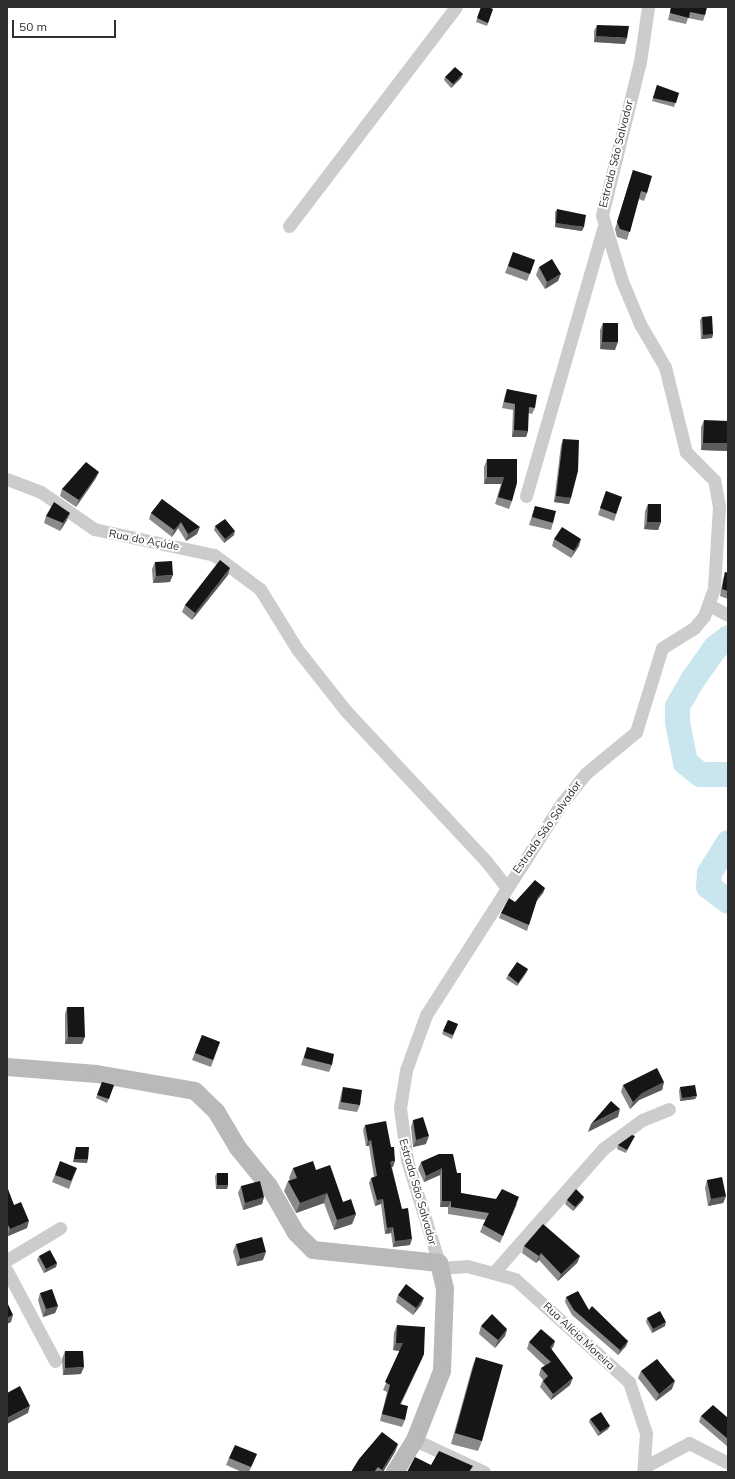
<!DOCTYPE html>
<meta charset="utf-8">
<style>
body{margin:0}
#map{position:relative;width:735px;height:1479px;overflow:hidden;background:#fff;font-family:Mulish,sans-serif}
div>[style]{position:absolute}
.river>*{height:25px;margin:-12.5px;padding:0 12.5px;transform-origin:12.5px;border-radius:12.5px;background:#c9e5ed}
.street>*{height:13px;margin:-6.5px;padding:0 6.5px;transform-origin:6.5px;border-radius:6.5px;background:#ccc}
.secondary>*{height:18px;margin:-9px;padding:0 9px;transform-origin:9px;border-radius:9px;background:#b9b9b9}
.wall>*{inset:0;background:#8a8a8a}
.shaded-wall>*{inset:0;background:#5c5c5c}
.building>*{inset:0;background:#161616}
span{translate:-50% -50%;white-space:nowrap;text-align:center;line-height:1.15;-webkit-text-stroke:4px #fff;paint-order:stroke}
.street-label{font-size:11px;color:#2f2f2f}
.frame{position:absolute;inset:0;border:8px solid #2f2f2f;pointer-events:none}
.scale{position:absolute;left:12px;top:20px;width:104px;height:18px;box-sizing:border-box;border:2px solid #2f2f2f;border-top:0;padding-left:5px;font-size:12px;line-height:14px;white-space:nowrap;color:#2f2f2f;-webkit-text-stroke:3px #fff;paint-order:stroke}
</style>
<div id="map">
<div class="river">
<div style="left:728px;top:637px;width:16px;rotate:142deg"></div>
<div style="left:715px;top:647px;width:38px;rotate:125deg"></div>
<div style="left:693px;top:678px;width:32px;rotate:120deg"></div>
<div style="left:677px;top:706px;width:16px;rotate:90deg"></div>
<div style="left:677px;top:722px;width:41px;rotate:78.7deg"></div>
<div style="left:685px;top:762px;width:19px;rotate:39deg"></div>
<div style="left:700px;top:774px;width:28px"></div>
<div style="left:728px;top:842px;width:36px;rotate:122deg"></div>
<div style="left:709px;top:873px;width:13px;rotate:94deg"></div>
<div style="left:708px;top:886px;width:25px;rotate:37deg"></div>
</div>
<div class="street">
<div style="left:289px;top:226px;width:275px;rotate:-52.7deg"></div>
<div style="left:7px;top:479px;width:36px;rotate:21deg"></div>
<div style="left:41px;top:492px;width:65px;rotate:34.9deg"></div>
<div style="left:94px;top:529px;width:123px;rotate:12.2deg"></div>
<div style="left:214px;top:555px;width:57px;rotate:36.5deg"></div>
<div style="left:260px;top:589px;width:70px;rotate:58.3deg"></div>
<div style="left:297px;top:649px;width:79px;rotate:51.7deg"></div>
<div style="left:346px;top:711px;width:205px;rotate:47deg"></div>
<div style="left:486px;top:861px;width:33px;rotate:52deg"></div>
<div style="left:526px;top:496px;width:278px;rotate:-73.9deg"></div>
<div style="left:709px;top:605px;width:21px;rotate:28deg"></div>
<div style="left:7px;top:1260px;width:62px;rotate:-31.1deg"></div>
<div style="left:439px;top:1263px;width:108px;rotate:-107.3deg"></div>
<div style="left:407px;top:1160px;width:52px;rotate:-97.7deg"></div>
<div style="left:400px;top:1108px;width:38px;rotate:-81deg"></div>
<div style="left:406px;top:1070px;width:59px;rotate:-70deg"></div>
<div style="left:426px;top:1015px;width:250px;rotate:-57.4deg"></div>
<div style="left:561px;top:804px;width:38px;rotate:-51deg"></div>
<div style="left:585px;top:774px;width:66px;rotate:-39.5deg"></div>
<div style="left:636px;top:732px;width:88px;rotate:-72.8deg"></div>
<div style="left:662px;top:648px;width:38px;rotate:-32deg"></div>
<div style="left:694px;top:628px;width:16px;rotate:-50deg"></div>
<div style="left:704px;top:616px;width:30px;rotate:-70deg"></div>
<div style="left:714px;top:588px;width:81px;rotate:-86.5deg"></div>
<div style="left:719px;top:507px;width:27px;rotate:-100deg"></div>
<div style="left:714px;top:480px;width:40px;rotate:-135deg"></div>
<div style="left:686px;top:452px;width:88px;rotate:-103.9deg"></div>
<div style="left:665px;top:367px;width:50px;rotate:-120.2deg"></div>
<div style="left:640px;top:324px;width:47px;rotate:-112.7deg"></div>
<div style="left:622px;top:281px;width:69px;rotate:-106.9deg"></div>
<div style="left:602px;top:215px;width:158px;rotate:-76.1deg"></div>
<div style="left:640px;top:62px;width:56px;rotate:-81.7deg"></div>
<div style="left:440px;top:1268px;width:27px;rotate:-4deg"></div>
<div style="left:467px;top:1266px;width:50px;rotate:15.2deg"></div>
<div style="left:515px;top:1279px;width:154px;rotate:42.1deg"></div>
<div style="left:629px;top:1382px;width:54px;rotate:71.6deg"></div>
<div style="left:646px;top:1433px;width:39px;rotate:94deg"></div>
<div style="left:7px;top:1271px;width:102px;rotate:61.9deg"></div>
<div style="left:495px;top:1271px;width:164px;rotate:-48.5deg"></div>
<div style="left:604px;top:1148px;width:47px;rotate:-36.4deg"></div>
<div style="left:642px;top:1120px;width:29px;rotate:-22deg"></div>
<div style="left:415px;top:1440px;width:76px;rotate:24.9deg"></div>
<div style="left:646px;top:1466px;width:49px;rotate:-28.1deg"></div>
<div style="left:689px;top:1443px;width:44px;rotate:27.1deg"></div>
</div>
<div class="secondary">
<div style="left:7px;top:1067px;width:90px;rotate:4.4deg"></div>
<div style="left:97px;top:1074px;width:99px;rotate:9.8deg"></div>
<div style="left:195px;top:1091px;width:29px;rotate:44deg"></div>
<div style="left:216px;top:1111px;width:43px;rotate:59.3deg"></div>
<div style="left:238px;top:1148px;width:49px;rotate:50.8deg"></div>
<div style="left:269px;top:1186px;width:54px;rotate:60.1deg"></div>
<div style="left:296px;top:1233px;width:24px;rotate:45deg"></div>
<div style="left:313px;top:1250px;width:127px;rotate:5.9deg"></div>
<div style="left:439px;top:1263px;width:27px;rotate:77deg"></div>
<div style="left:445px;top:1289px;width:82px;rotate:92.1deg"></div>
<div style="left:442px;top:1371px;width:74px;rotate:111.4deg"></div>
<div style="left:415px;top:1440px;width:38px;rotate:122deg"></div>
</div>
<div class="wall">
<div style="clip-path:polygon(481px 7px,493px 9px,487px 26px,476px 22px)"></div>
<div style="clip-path:polygon(671px 7px,707px 7px,705px 15px,703px 21px,688px 18px,686px 24px,668px 20px)"></div>
<div style="clip-path:polygon(597px 25px,625px 44px,594px 42px,594px 31px)"></div>
<div style="clip-path:polygon(445px 77px,461px 78px,451px 88px,444px 80px)"></div>
<div style="clip-path:polygon(657px 85px,679px 93px,674px 107px,652px 101px)"></div>
<div style="clip-path:polygon(633px 170px,647px 193px,644px 201px,639px 199px,627px 240px,617px 237px,615px 229px)"></div>
<div style="clip-path:polygon(557px 209px,582px 231px,555px 227px,555px 212px)"></div>
<div style="clip-path:polygon(513px 252px,535px 260px,527px 281px,505px 273px)"></div>
<div style="clip-path:polygon(539px 267px,558px 281px,545px 289px,536px 275px)"></div>
<div style="clip-path:polygon(702px 317px,713px 334px,712px 338px,701px 339px,700px 320px)"></div>
<div style="clip-path:polygon(603px 323px,615px 350px,600px 349px,600px 330px)"></div>
<div style="clip-path:polygon(507px 389px,535px 408px,532px 414px,528px 413px,528px 431px,526px 437px,512px 437px,513px 410px,502px 408px,505px 395px)"></div>
<div style="clip-path:polygon(704px 420px,728px 451px,701px 450px,701px 427px)"></div>
<div style="clip-path:polygon(563px 439px,569px 504px,554px 502px,561px 445px)"></div>
<div style="clip-path:polygon(487px 459px,517px 459px,512px 501px,509px 509px,495px 504px,501px 484px,484px 484px,484px 467px)"></div>
<div style="clip-path:polygon(96px 478px,76px 507px,60px 496px,62px 489px)"></div>
<div style="clip-path:polygon(606px 491px,622px 497px,614px 521px,598px 515px)"></div>
<div style="clip-path:polygon(162px 499px,197px 534px,186px 541px,178px 528px,172px 537px,149px 519px,151px 513px)"></div>
<div style="clip-path:polygon(648px 504px,661px 522px,658px 530px,644px 529px,645px 511px)"></div>
<div style="clip-path:polygon(535px 506px,553px 523px,551px 530px,529px 525px)"></div>
<div style="clip-path:polygon(46px 516px,67px 520px,60px 531px,44px 523px)"></div>
<div style="clip-path:polygon(215px 526px,234px 535px,224px 543px,214px 530px)"></div>
<div style="clip-path:polygon(554px 539px,579px 546px,571px 558px,552px 546px)"></div>
<div style="clip-path:polygon(155px 562px,170px 582px,153px 583px,152px 569px)"></div>
<div style="clip-path:polygon(725px 572px,728px 573px,728px 599px,720px 596px,723px 579px)"></div>
<div style="clip-path:polygon(228px 575px,192px 620px,182px 612px,185px 605px)"></div>
<div style="clip-path:polygon(545px 888px,543px 893px,536px 901px,527px 931px,499px 918px,501px 913px,515px 902px)"></div>
<div style="clip-path:polygon(528px 969px,526px 973px,517px 986px,506px 979px,508px 975px)"></div>
<div style="clip-path:polygon(67px 1007px,82px 1044px,65px 1044px,65px 1014px)"></div>
<div style="clip-path:polygon(448px 1020px,458px 1024px,452px 1039px,442px 1034px)"></div>
<div style="clip-path:polygon(202px 1035px,220px 1042px,211px 1067px,192px 1060px)"></div>
<div style="clip-path:polygon(307px 1047px,332px 1065px,329px 1072px,301px 1065px)"></div>
<div style="clip-path:polygon(102px 1082px,114px 1085px,107px 1103px,96px 1098px)"></div>
<div style="clip-path:polygon(664px 1082px,662px 1090px,639px 1100px,630px 1109px,621px 1092px,623px 1085px)"></div>
<div style="clip-path:polygon(343px 1087px,360px 1105px,357px 1112px,338px 1109px,341px 1094px)"></div>
<div style="clip-path:polygon(680px 1087px,695px 1099px,680px 1101px,679px 1091px)"></div>
<div style="clip-path:polygon(413px 1120px,426px 1144px,413px 1147px,411px 1127px)"></div>
<div style="clip-path:polygon(365px 1125px,393px 1167px,392px 1167px,410px 1245px,393px 1247px,391px 1233px,385px 1234px,381px 1204px,375px 1206px,369px 1183px,371px 1178px,374px 1177px,369px 1146px,366px 1146px,363px 1130px)"></div>
<div style="clip-path:polygon(633px 1139px,626px 1153px,617px 1149px,618px 1145px)"></div>
<div style="clip-path:polygon(76px 1147px,87px 1163px,73px 1162px,75px 1151px)"></div>
<div style="clip-path:polygon(439px 1154px,461px 1193px,517px 1204px,500px 1243px,480px 1232px,483px 1225px,486px 1220px,448px 1214px,448px 1207px,440px 1207px,440px 1175px,424px 1182px,418px 1169px,421px 1162px)"></div>
<div style="clip-path:polygon(77px 1168px,69px 1189px,52px 1182px,55px 1175px)"></div>
<div style="clip-path:polygon(293px 1168px,316px 1170px,343px 1202px,356px 1214px,352px 1224px,334px 1230px,324px 1203px,296px 1213px,284px 1191px,288px 1181px,290px 1180px,289px 1178px)"></div>
<div style="clip-path:polygon(217px 1173px,228px 1185px,227px 1189px,216px 1189px,215px 1176px)"></div>
<div style="clip-path:polygon(707px 1180px,726px 1196px,723px 1203px,708px 1206px,705px 1188px)"></div>
<div style="clip-path:polygon(241px 1186px,264px 1197px,262px 1204px,243px 1210px,238px 1193px)"></div>
<div style="clip-path:polygon(7px 1190px,14px 1205px,27px 1228px,8px 1236px,7px 1234px)"></div>
<div style="clip-path:polygon(567px 1200px,583px 1200px,573px 1211px,565px 1204px)"></div>
<div style="clip-path:polygon(236px 1244px,263px 1260px,237px 1266px,233px 1251px)"></div>
<div style="clip-path:polygon(524px 1246px,580px 1256px,577px 1263px,558px 1281px,539px 1260px,536px 1263px,522px 1253px)"></div>
<div style="clip-path:polygon(39px 1256px,57px 1263px,56px 1267px,44px 1273px,37px 1260px)"></div>
<div style="clip-path:polygon(40px 1293px,58px 1306px,55px 1313px,43px 1317px,38px 1300px)"></div>
<div style="clip-path:polygon(398px 1295px,421px 1305px,413px 1315px,396px 1302px)"></div>
<div style="clip-path:polygon(566px 1297px,589px 1310px,628px 1341px,626px 1346px,618px 1355px,572px 1315px,565px 1302px)"></div>
<div style="clip-path:polygon(647px 1318px,665px 1326px,652px 1333px,646px 1322px)"></div>
<div style="clip-path:polygon(397px 1325px,424px 1354px,421px 1361px,401px 1404px,405px 1420px,402px 1427px,380px 1421px,387px 1392px,383px 1390px,400px 1351px,393px 1350px,394px 1333px)"></div>
<div style="clip-path:polygon(481px 1326px,507px 1329px,505px 1336px,495px 1348px,479px 1334px)"></div>
<div style="clip-path:polygon(555px 1341px,553px 1347px,551px 1349px,570px 1385px,551px 1400px,540px 1387px,543px 1380px,539px 1375px,541px 1368px,545px 1366px,527px 1349px,529px 1342px)"></div>
<div style="clip-path:polygon(65px 1351px,81px 1374px,63px 1375px,62px 1359px)"></div>
<div style="clip-path:polygon(476px 1357px,482px 1441px,478px 1451px,451px 1444px,472px 1368px)"></div>
<div style="clip-path:polygon(641px 1371px,672px 1389px,656px 1401px,638px 1378px)"></div>
<div style="clip-path:polygon(701px 1416px,728px 1418px,728px 1447px,699px 1422px)"></div>
<div style="clip-path:polygon(590px 1419px,608px 1429px,598px 1436px,589px 1422px)"></div>
<div style="clip-path:polygon(398px 1444px,395px 1452px,383px 1472px,351px 1472px)"></div>
<div style="clip-path:polygon(257px 1454px,249px 1472px,242px 1472px,226px 1465px,229px 1458px)"></div>
</div>
<div class="shaded-wall">
<div style="clip-path:polygon(596px 36px,627px 38px,625px 44px,594px 42px)"></div>
<div style="clip-path:polygon(463px 74px,461px 78px,451px 88px,453px 84px)"></div>
<div style="clip-path:polygon(556px 223px,584px 227px,582px 231px,555px 227px)"></div>
<div style="clip-path:polygon(561px 274px,558px 281px,545px 289px,547px 282px)"></div>
<div style="clip-path:polygon(713px 334px,712px 338px,701px 339px,703px 335px)"></div>
<div style="clip-path:polygon(602px 342px,618px 342px,615px 350px,600px 349px)"></div>
<div style="clip-path:polygon(514px 430px,528px 431px,526px 437px,512px 437px)"></div>
<div style="clip-path:polygon(703px 443px,728px 443px,728px 451px,701px 450px)"></div>
<div style="clip-path:polygon(99px 472px,96px 478px,76px 507px,79px 500px)"></div>
<div style="clip-path:polygon(487px 477px,504px 477px,501px 484px,484px 484px)"></div>
<div style="clip-path:polygon(556px 496px,571px 498px,569px 504px,554px 502px)"></div>
<div style="clip-path:polygon(70px 513px,67px 520px,60px 531px,63px 523px)"></div>
<div style="clip-path:polygon(181px 522px,178px 528px,172px 537px,174px 530px)"></div>
<div style="clip-path:polygon(647px 522px,661px 522px,658px 530px,644px 529px)"></div>
<div style="clip-path:polygon(200px 527px,197px 534px,186px 541px,188px 534px)"></div>
<div style="clip-path:polygon(235px 531px,234px 535px,224px 543px,225px 539px)"></div>
<div style="clip-path:polygon(581px 539px,579px 546px,571px 558px,574px 551px)"></div>
<div style="clip-path:polygon(230px 568px,228px 575px,192px 620px,195px 613px)"></div>
<div style="clip-path:polygon(173px 575px,170px 582px,153px 583px,156px 576px)"></div>
<div style="clip-path:polygon(545px 888px,543px 893px,536px 902px,538px 897px)"></div>
<div style="clip-path:polygon(528px 969px,526px 973px,517px 986px,518px 983px)"></div>
<div style="clip-path:polygon(68px 1037px,85px 1037px,82px 1044px,65px 1044px)"></div>
<div style="clip-path:polygon(664px 1082px,662px 1090px,639px 1100px,630px 1109px,633px 1102px,642px 1093px)"></div>
<div style="clip-path:polygon(697px 1096px,695px 1099px,680px 1101px,682px 1098px)"></div>
<div style="clip-path:polygon(620px 1109px,618px 1117px,588px 1132px,591px 1124px)"></div>
<div style="clip-path:polygon(429px 1136px,426px 1144px,413px 1147px,416px 1140px)"></div>
<div style="clip-path:polygon(371px 1140px,369px 1146px,366px 1146px,368px 1141px)"></div>
<div style="clip-path:polygon(74px 1159px,88px 1159px,87px 1163px,73px 1162px)"></div>
<div style="clip-path:polygon(395px 1161px,393px 1167px,388px 1167px,390px 1162px)"></div>
<div style="clip-path:polygon(442px 1168px,440px 1175px,424px 1182px,426px 1176px)"></div>
<div style="clip-path:polygon(217px 1185px,228px 1185px,227px 1189px,216px 1189px)"></div>
<div style="clip-path:polygon(327px 1193px,324px 1203px,296px 1213px,300px 1203px)"></div>
<div style="clip-path:polygon(726px 1196px,723px 1203px,708px 1206px,711px 1199px)"></div>
<div style="clip-path:polygon(264px 1197px,262px 1204px,243px 1210px,245px 1203px)"></div>
<div style="clip-path:polygon(584px 1197px,583px 1200px,573px 1211px,575px 1207px)"></div>
<div style="clip-path:polygon(383px 1199px,381px 1204px,375px 1206px,377px 1200px)"></div>
<div style="clip-path:polygon(442px 1201px,451px 1201px,448px 1207px,440px 1207px)"></div>
<div style="clip-path:polygon(356px 1214px,352px 1224px,334px 1230px,337px 1220px)"></div>
<div style="clip-path:polygon(29px 1221px,27px 1228px,8px 1236px,10px 1229px)"></div>
<div style="clip-path:polygon(393px 1227px,391px 1233px,385px 1234px,387px 1228px)"></div>
<div style="clip-path:polygon(412px 1239px,410px 1245px,393px 1247px,395px 1241px)"></div>
<div style="clip-path:polygon(266px 1252px,263px 1260px,237px 1266px,240px 1259px)"></div>
<div style="clip-path:polygon(541px 1253px,539px 1260px,536px 1263px,539px 1256px)"></div>
<div style="clip-path:polygon(580px 1256px,577px 1263px,558px 1281px,561px 1274px)"></div>
<div style="clip-path:polygon(57px 1263px,56px 1267px,44px 1273px,46px 1269px)"></div>
<div style="clip-path:polygon(424px 1298px,421px 1305px,413px 1315px,416px 1308px)"></div>
<div style="clip-path:polygon(58px 1306px,55px 1313px,43px 1317px,46px 1309px)"></div>
<div style="clip-path:polygon(13px 1315px,11px 1322px,7px 1324px,7px 1318px)"></div>
<div style="clip-path:polygon(666px 1322px,665px 1326px,652px 1333px,653px 1329px)"></div>
<div style="clip-path:polygon(507px 1329px,505px 1336px,495px 1348px,498px 1340px)"></div>
<div style="clip-path:polygon(555px 1341px,553px 1347px,547px 1353px,550px 1347px)"></div>
<div style="clip-path:polygon(628px 1341px,626px 1346px,618px 1355px,620px 1350px)"></div>
<div style="clip-path:polygon(396px 1343px,403px 1343px,400px 1351px,393px 1350px)"></div>
<div style="clip-path:polygon(424px 1354px,421px 1361px,397px 1411px,400px 1404px)"></div>
<div style="clip-path:polygon(84px 1367px,81px 1374px,63px 1375px,65px 1368px)"></div>
<div style="clip-path:polygon(573px 1378px,570px 1385px,551px 1400px,553px 1394px)"></div>
<div style="clip-path:polygon(675px 1381px,672px 1389px,656px 1401px,659px 1394px)"></div>
<div style="clip-path:polygon(30px 1406px,28px 1413px,7px 1424px,7px 1418px)"></div>
<div style="clip-path:polygon(610px 1426px,608px 1429px,598px 1436px,600px 1432px)"></div>
<div style="clip-path:polygon(398px 1444px,395px 1452px,383px 1472px,381px 1472px)"></div>
</div>
<div class="building">
<div style="clip-path:polygon(481px 7px,488px 7px,493px 9px,488px 23px,477px 18px)"></div>
<div style="clip-path:polygon(671px 7px,707px 7px,705px 15px,690px 12px,689px 18px,670px 13px)"></div>
<div style="clip-path:polygon(597px 25px,629px 26px,627px 38px,596px 36px)"></div>
<div style="clip-path:polygon(455px 67px,463px 74px,453px 84px,445px 77px)"></div>
<div style="clip-path:polygon(657px 85px,679px 93px,676px 103px,653px 98px)"></div>
<div style="clip-path:polygon(633px 170px,652px 176px,647px 193px,641px 191px,630px 232px,620px 229px,617px 222px)"></div>
<div style="clip-path:polygon(557px 209px,586px 215px,584px 227px,556px 223px)"></div>
<div style="clip-path:polygon(513px 252px,535px 260px,530px 274px,508px 266px)"></div>
<div style="clip-path:polygon(552px 259px,561px 274px,547px 282px,539px 267px)"></div>
<div style="clip-path:polygon(712px 316px,713px 334px,703px 335px,702px 317px)"></div>
<div style="clip-path:polygon(603px 323px,618px 323px,618px 342px,602px 342px)"></div>
<div style="clip-path:polygon(507px 389px,537px 395px,535px 408px,529px 407px,528px 431px,514px 430px,515px 404px,504px 402px)"></div>
<div style="clip-path:polygon(704px 420px,728px 421px,728px 443px,703px 443px)"></div>
<div style="clip-path:polygon(563px 439px,579px 440px,578px 471px,571px 498px,556px 496px)"></div>
<div style="clip-path:polygon(487px 459px,517px 459px,517px 483px,512px 501px,498px 497px,504px 477px,487px 477px)"></div>
<div style="clip-path:polygon(86px 462px,99px 472px,79px 500px,62px 489px)"></div>
<div style="clip-path:polygon(606px 491px,622px 497px,616px 514px,600px 508px)"></div>
<div style="clip-path:polygon(162px 499px,200px 527px,188px 534px,181px 522px,174px 530px,151px 513px)"></div>
<div style="clip-path:polygon(54px 502px,70px 513px,63px 523px,46px 516px)"></div>
<div style="clip-path:polygon(648px 504px,661px 504px,661px 522px,647px 522px)"></div>
<div style="clip-path:polygon(535px 506px,556px 511px,553px 523px,532px 517px)"></div>
<div style="clip-path:polygon(225px 519px,235px 531px,225px 539px,215px 526px)"></div>
<div style="clip-path:polygon(562px 527px,581px 539px,574px 551px,554px 539px)"></div>
<div style="clip-path:polygon(220px 560px,230px 568px,195px 613px,185px 605px)"></div>
<div style="clip-path:polygon(172px 561px,173px 575px,156px 576px,155px 562px)"></div>
<div style="clip-path:polygon(725px 572px,728px 573px,728px 591px,722px 589px)"></div>
<div style="clip-path:polygon(535px 880px,545px 888px,538px 897px,529px 925px,501px 913px,509px 898px,515px 902px)"></div>
<div style="clip-path:polygon(517px 962px,528px 969px,518px 983px,508px 975px)"></div>
<div style="clip-path:polygon(67px 1007px,84px 1007px,85px 1037px,68px 1037px)"></div>
<div style="clip-path:polygon(448px 1020px,458px 1024px,453px 1035px,443px 1031px)"></div>
<div style="clip-path:polygon(202px 1035px,220px 1042px,213px 1060px,195px 1053px)"></div>
<div style="clip-path:polygon(307px 1047px,334px 1054px,332px 1065px,304px 1058px)"></div>
<div style="clip-path:polygon(657px 1068px,664px 1082px,642px 1093px,633px 1102px,623px 1085px)"></div>
<div style="clip-path:polygon(102px 1082px,114px 1085px,109px 1099px,97px 1095px)"></div>
<div style="clip-path:polygon(695px 1085px,697px 1096px,682px 1098px,680px 1087px)"></div>
<div style="clip-path:polygon(343px 1087px,362px 1090px,360px 1105px,341px 1102px)"></div>
<div style="clip-path:polygon(611px 1101px,620px 1109px,591px 1124px)"></div>
<div style="clip-path:polygon(423px 1117px,429px 1136px,416px 1140px,413px 1120px)"></div>
<div style="clip-path:polygon(386px 1121px,391px 1147px,394px 1147px,395px 1161px,390px 1162px,402px 1209px,408px 1208px,412px 1239px,395px 1241px,393px 1227px,387px 1228px,383px 1199px,377px 1200px,371px 1178px,377px 1176px,371px 1140px,368px 1141px,365px 1125px)"></div>
<div style="clip-path:polygon(632px 1135px,635px 1136px,627px 1150px,618px 1145px)"></div>
<div style="clip-path:polygon(76px 1147px,89px 1147px,88px 1159px,74px 1159px)"></div>
<div style="clip-path:polygon(439px 1154px,453px 1154px,457px 1173px,461px 1173px,461px 1193px,496px 1199px,502px 1189px,519px 1197px,503px 1236px,483px 1225px,489px 1213px,451px 1207px,451px 1201px,442px 1201px,442px 1168px,426px 1176px,421px 1162px)"></div>
<div style="clip-path:polygon(60px 1161px,77px 1168px,71px 1181px,55px 1175px)"></div>
<div style="clip-path:polygon(313px 1161px,316px 1170px,330px 1165px,343px 1202px,351px 1199px,356px 1214px,337px 1220px,327px 1193px,300px 1203px,288px 1181px,297px 1178px,293px 1168px)"></div>
<div style="clip-path:polygon(217px 1173px,228px 1173px,228px 1185px,217px 1185px)"></div>
<div style="clip-path:polygon(722px 1177px,726px 1196px,711px 1199px,707px 1180px)"></div>
<div style="clip-path:polygon(260px 1181px,264px 1197px,245px 1203px,241px 1186px)"></div>
<div style="clip-path:polygon(8px 1189px,14px 1205px,21px 1202px,29px 1221px,10px 1229px,7px 1223px,7px 1190px)"></div>
<div style="clip-path:polygon(576px 1189px,584px 1197px,575px 1207px,567px 1200px)"></div>
<div style="clip-path:polygon(543px 1224px,580px 1256px,561px 1274px,541px 1253px,539px 1256px,524px 1246px)"></div>
<div style="clip-path:polygon(262px 1237px,266px 1252px,240px 1259px,236px 1244px)"></div>
<div style="clip-path:polygon(50px 1250px,57px 1263px,46px 1269px,39px 1256px)"></div>
<div style="clip-path:polygon(406px 1284px,424px 1298px,416px 1308px,398px 1295px)"></div>
<div style="clip-path:polygon(52px 1289px,58px 1306px,46px 1309px,40px 1293px)"></div>
<div style="clip-path:polygon(578px 1291px,589px 1310px,592px 1306px,628px 1341px,620px 1350px,574px 1310px,566px 1297px)"></div>
<div style="clip-path:polygon(7px 1302px,13px 1315px,7px 1318px)"></div>
<div style="clip-path:polygon(660px 1311px,666px 1322px,653px 1329px,647px 1318px)"></div>
<div style="clip-path:polygon(492px 1314px,507px 1329px,498px 1340px,481px 1326px)"></div>
<div style="clip-path:polygon(397px 1325px,425px 1327px,424px 1354px,400px 1404px,408px 1406px,405px 1420px,382px 1414px,390px 1385px,385px 1382px,403px 1343px,396px 1343px)"></div>
<div style="clip-path:polygon(541px 1329px,555px 1341px,550px 1347px,573px 1378px,553px 1394px,543px 1381px,548px 1376px,541px 1368px,551px 1362px,529px 1342px)"></div>
<div style="clip-path:polygon(65px 1351px,83px 1351px,84px 1367px,65px 1368px)"></div>
<div style="clip-path:polygon(476px 1357px,503px 1365px,482px 1441px,455px 1433px)"></div>
<div style="clip-path:polygon(657px 1359px,675px 1381px,659px 1394px,641px 1371px)"></div>
<div style="clip-path:polygon(20px 1386px,30px 1406px,7px 1418px,7px 1393px)"></div>
<div style="clip-path:polygon(713px 1405px,728px 1418px,728px 1439px,701px 1416px)"></div>
<div style="clip-path:polygon(601px 1412px,610px 1426px,600px 1432px,590px 1419px)"></div>
<div style="clip-path:polygon(382px 1432px,398px 1444px,382px 1470px,378px 1467px,374px 1472px,351px 1472px,359px 1459px)"></div>
<div style="clip-path:polygon(235px 1445px,257px 1454px,251px 1467px,229px 1458px)"></div>
<div style="clip-path:polygon(439px 1451px,473px 1466px,469px 1472px,443px 1472px,441px 1471px,440px 1472px,407px 1472px,415px 1457px,431px 1465px)"></div>
</div>
<div class="street-label">
<span style="left:616px;top:154px;rotate:-76deg">Estrada São Salvador</span>
<span style="left:144px;top:540px;rotate:11deg">Rua do Açúde</span>
<span style="left:547px;top:827px;rotate:-55deg">Estrada São Salvador</span>
<span style="left:418px;top:1192px;rotate:74deg">Estrada São Salvador</span>
<span style="left:579px;top:1336px;rotate:43deg">Rua Alícia Moreira</span>
</div>
<div class="frame"></div>
<div class="scale">50 m</div>
</div>
